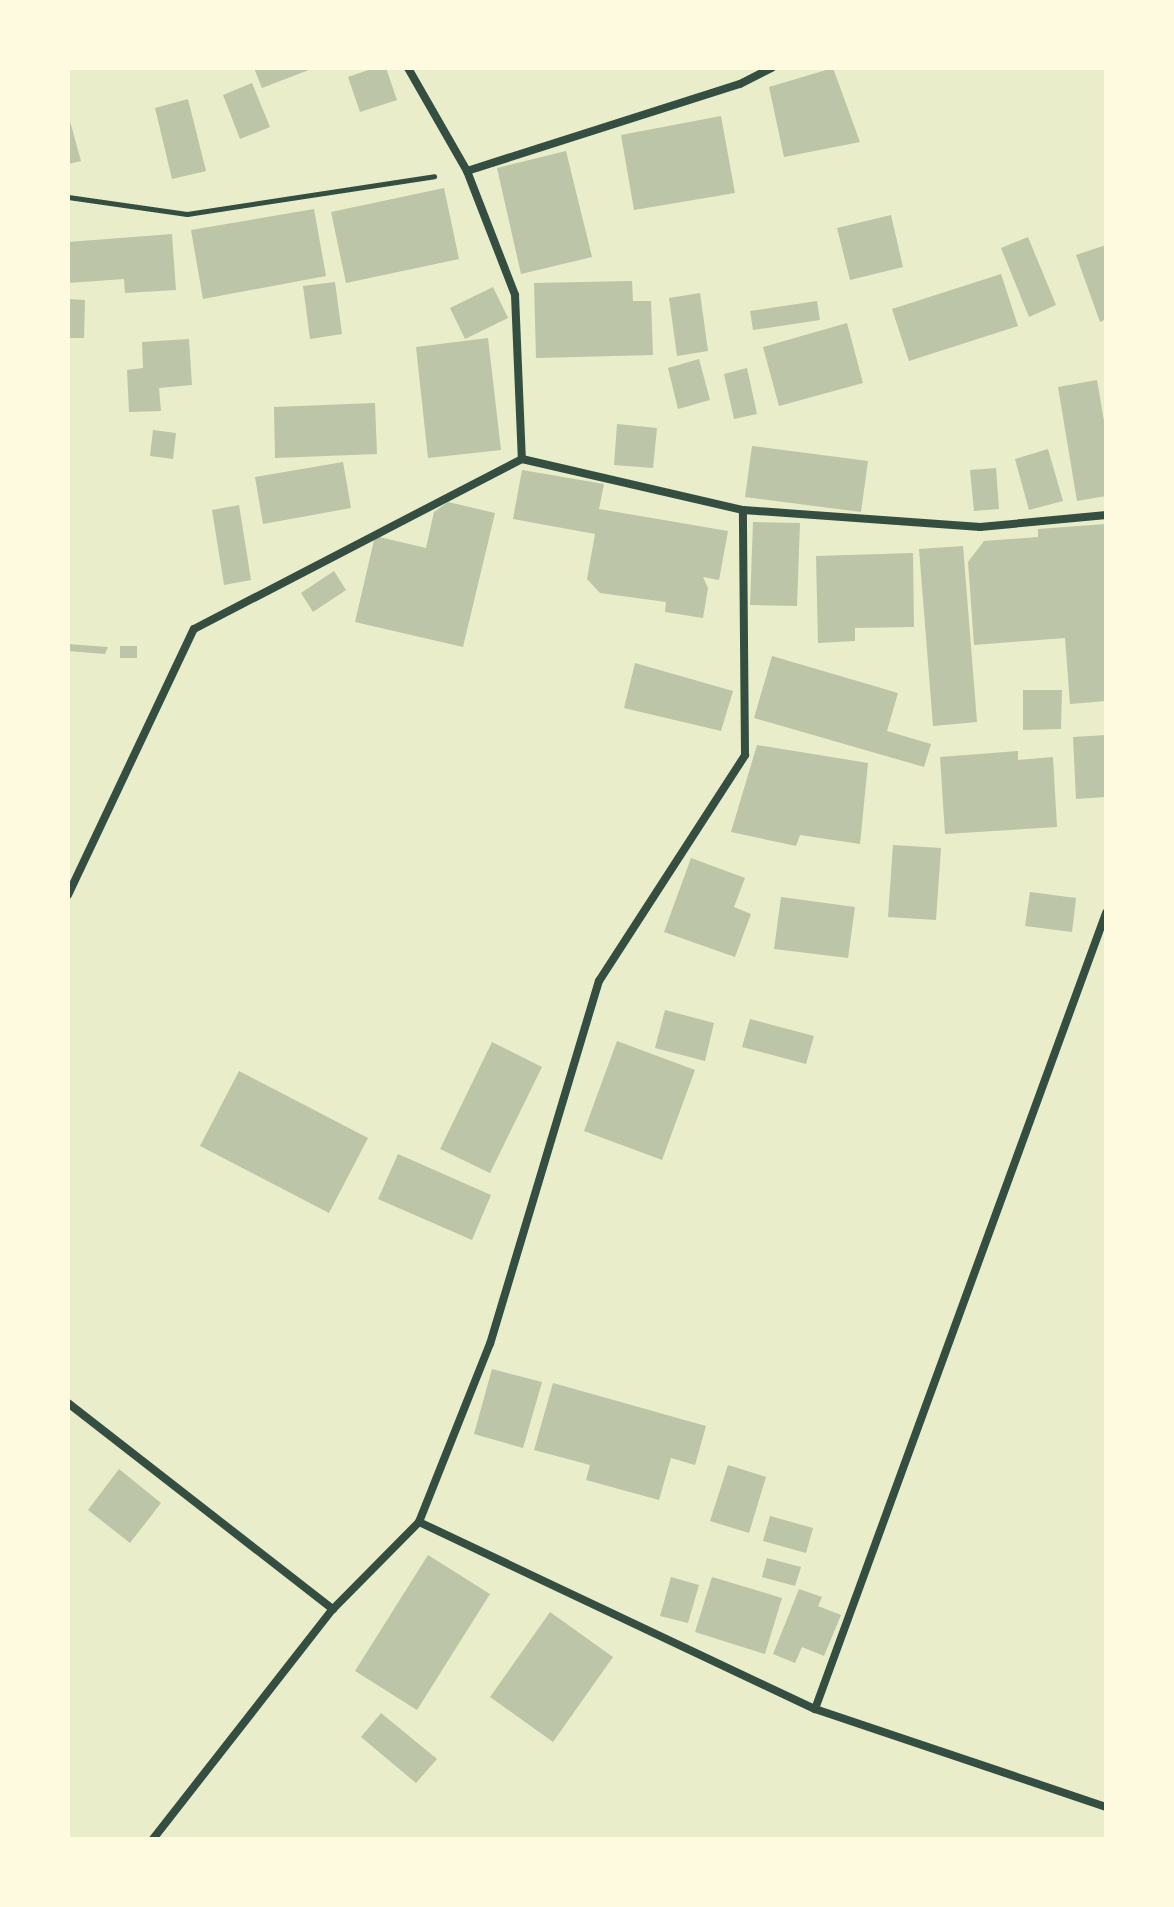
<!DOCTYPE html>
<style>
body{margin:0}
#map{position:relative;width:1174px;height:1907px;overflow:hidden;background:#e9edc9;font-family:Commissioner,sans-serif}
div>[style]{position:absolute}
.building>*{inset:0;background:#bcc5a7}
.path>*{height:5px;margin:-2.5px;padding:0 2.5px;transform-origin:2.5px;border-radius:2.5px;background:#344e41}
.minor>*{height:8px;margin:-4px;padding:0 4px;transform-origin:4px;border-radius:4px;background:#344e41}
span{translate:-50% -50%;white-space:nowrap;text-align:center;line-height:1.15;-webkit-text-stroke:6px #fefae0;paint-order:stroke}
.frame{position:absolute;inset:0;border:70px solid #fefae0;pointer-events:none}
</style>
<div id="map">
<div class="building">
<div style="clip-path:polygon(254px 68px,314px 68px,262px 88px)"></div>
<div style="clip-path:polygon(374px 68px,386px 68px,397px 100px,360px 112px,348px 77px)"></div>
<div style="clip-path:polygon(833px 68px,860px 142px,784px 157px,769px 87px)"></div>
<div style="clip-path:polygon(252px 83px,270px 127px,240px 139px,223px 95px)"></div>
<div style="clip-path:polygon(188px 99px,206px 171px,172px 179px,155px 108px)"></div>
<div style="clip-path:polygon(68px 114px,81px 161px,68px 164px)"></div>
<div style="clip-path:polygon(721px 116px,735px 193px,634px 210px,621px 135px)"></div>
<div style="clip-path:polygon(566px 151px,592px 257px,521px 274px,497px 168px)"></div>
<div style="clip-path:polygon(444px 188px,459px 259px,346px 283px,331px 212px)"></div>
<div style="clip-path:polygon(314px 209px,326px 276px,203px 299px,191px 230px)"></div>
<div style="clip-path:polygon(891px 215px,903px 267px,850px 280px,837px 228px)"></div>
<div style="clip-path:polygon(172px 234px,176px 290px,125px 293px,124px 279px,68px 283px,68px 242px)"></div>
<div style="clip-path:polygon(1028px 237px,1056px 305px,1029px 317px,1001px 248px)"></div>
<div style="clip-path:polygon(1106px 245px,1106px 319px,1100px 322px,1076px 255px)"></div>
<div style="clip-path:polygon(1001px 274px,1018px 326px,909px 361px,892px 309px)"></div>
<div style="clip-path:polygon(632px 281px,633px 301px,651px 301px,653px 355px,536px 358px,534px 283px)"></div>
<div style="clip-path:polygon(335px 282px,342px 334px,310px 339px,303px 286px)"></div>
<div style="clip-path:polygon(493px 287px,508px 318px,465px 339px,450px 308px)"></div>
<div style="clip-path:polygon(700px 293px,708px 351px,677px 356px,669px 298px)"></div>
<div style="clip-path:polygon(68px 299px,85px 300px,84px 338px,68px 338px)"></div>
<div style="clip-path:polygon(817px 301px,820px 320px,753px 330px,750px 311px)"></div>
<div style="clip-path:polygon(847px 323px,863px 383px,779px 406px,763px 347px)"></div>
<div style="clip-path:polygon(488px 338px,501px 450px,428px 458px,416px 347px)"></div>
<div style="clip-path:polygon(189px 339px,192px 385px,159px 388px,161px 411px,129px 412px,127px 370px,143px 368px,142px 342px)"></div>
<div style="clip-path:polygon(699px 359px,710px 400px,678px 409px,668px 368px)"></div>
<div style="clip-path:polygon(747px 368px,757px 414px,734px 419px,724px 374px)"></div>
<div style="clip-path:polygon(1097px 380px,1106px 433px,1106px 496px,1077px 501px,1058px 387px)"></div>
<div style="clip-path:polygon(375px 403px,377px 454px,275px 458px,274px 407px)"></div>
<div style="clip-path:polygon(617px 424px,657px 428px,653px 468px,614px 465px)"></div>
<div style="clip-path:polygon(153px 430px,176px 433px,173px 459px,150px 456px)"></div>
<div style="clip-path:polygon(752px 446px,868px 461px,861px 512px,745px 497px)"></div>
<div style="clip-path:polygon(1048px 449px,1063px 501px,1029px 510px,1015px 459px)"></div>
<div style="clip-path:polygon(343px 462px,351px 508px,263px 524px,255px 477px)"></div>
<div style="clip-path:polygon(996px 468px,999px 509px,974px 511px,970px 470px)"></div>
<div style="clip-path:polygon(522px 470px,604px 484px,599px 509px,728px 531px,719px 580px,703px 577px,708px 588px,703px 618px,665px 612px,666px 602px,600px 593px,587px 579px,595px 534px,513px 519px)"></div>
<div style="clip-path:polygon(448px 502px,495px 513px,463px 647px,355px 622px,375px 536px,426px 548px,434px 512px)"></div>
<div style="clip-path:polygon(239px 505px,251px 580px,224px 585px,212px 510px)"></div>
<div style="clip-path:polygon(753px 522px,800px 523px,797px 606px,750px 605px)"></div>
<div style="clip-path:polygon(1106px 524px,1106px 701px,1070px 704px,1065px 638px,974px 645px,968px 562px,984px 541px,1038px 537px,1038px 529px)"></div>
<div style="clip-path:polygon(963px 546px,977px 722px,933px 726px,919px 549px)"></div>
<div style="clip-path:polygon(913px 553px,914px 627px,855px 628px,855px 641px,818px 643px,816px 556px)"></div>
<div style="clip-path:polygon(334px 571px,346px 590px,313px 612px,301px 593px)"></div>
<div style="clip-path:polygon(68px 644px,108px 647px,105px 654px,68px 651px)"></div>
<div style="clip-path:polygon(120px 646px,137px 646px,137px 658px,120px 658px)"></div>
<div style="clip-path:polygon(772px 656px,898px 693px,887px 731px,931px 744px,924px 767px,754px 718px)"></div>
<div style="clip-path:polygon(635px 663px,733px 691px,721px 731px,624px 708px)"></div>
<div style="clip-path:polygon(1023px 690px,1062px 690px,1061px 729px,1023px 730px)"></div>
<div style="clip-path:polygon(1106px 735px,1106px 797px,1076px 799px,1073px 737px)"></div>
<div style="clip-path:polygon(757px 745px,868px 763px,860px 844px,800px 835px,796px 846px,731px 832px)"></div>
<div style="clip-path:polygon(1018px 751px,1018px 760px,1053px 757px,1057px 827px,945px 834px,940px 757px)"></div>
<div style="clip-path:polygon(893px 845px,941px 848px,936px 920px,888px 917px)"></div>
<div style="clip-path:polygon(691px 858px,745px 878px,734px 907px,751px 914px,735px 957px,664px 932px)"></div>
<div style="clip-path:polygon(1030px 892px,1076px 898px,1072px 932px,1025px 926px)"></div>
<div style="clip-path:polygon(781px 897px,855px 907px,848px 958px,774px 949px)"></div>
<div style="clip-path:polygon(665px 1010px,714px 1023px,705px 1061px,655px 1048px)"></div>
<div style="clip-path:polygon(750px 1019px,814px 1036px,806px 1064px,742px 1047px)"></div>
<div style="clip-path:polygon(617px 1041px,695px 1070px,662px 1160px,584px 1131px)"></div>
<div style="clip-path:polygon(492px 1042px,542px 1067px,490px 1173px,440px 1149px)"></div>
<div style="clip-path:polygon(239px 1071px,368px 1138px,329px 1213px,200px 1146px)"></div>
<div style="clip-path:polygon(398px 1154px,491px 1195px,472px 1240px,378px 1199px)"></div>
<div style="clip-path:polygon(492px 1369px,542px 1382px,523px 1448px,474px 1434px)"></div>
<div style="clip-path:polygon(553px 1383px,706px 1426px,695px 1465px,671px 1458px,659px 1500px,586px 1480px,590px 1465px,534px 1450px)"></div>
<div style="clip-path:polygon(728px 1465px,766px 1477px,749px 1533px,710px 1521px)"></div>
<div style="clip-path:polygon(119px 1469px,161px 1503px,130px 1543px,88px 1510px)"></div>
<div style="clip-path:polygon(770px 1516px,813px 1528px,806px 1553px,763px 1541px)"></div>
<div style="clip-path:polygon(428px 1555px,490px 1594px,417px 1710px,355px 1671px)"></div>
<div style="clip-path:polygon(767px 1558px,801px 1567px,795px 1586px,762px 1577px)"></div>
<div style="clip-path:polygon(671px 1577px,699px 1585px,688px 1623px,660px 1616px)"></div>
<div style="clip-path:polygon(712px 1577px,782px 1598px,765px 1654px,695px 1632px)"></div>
<div style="clip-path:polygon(799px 1589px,822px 1597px,818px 1606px,841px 1615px,824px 1656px,802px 1647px,795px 1663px,773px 1654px)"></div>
<div style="clip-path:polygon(550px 1612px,613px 1657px,553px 1742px,490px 1697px)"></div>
<div style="clip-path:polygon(381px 1713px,437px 1759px,416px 1783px,361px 1737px)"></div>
</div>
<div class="path">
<div style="left:68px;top:197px;width:120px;rotate:8.1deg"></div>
<div style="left:187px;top:214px;width:250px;rotate:-8.7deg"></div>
</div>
<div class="minor">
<div style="left:408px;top:68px;width:119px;rotate:60.2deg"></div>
<div style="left:467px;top:171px;width:133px;rotate:68.8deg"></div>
<div style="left:515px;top:295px;width:164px;rotate:87.6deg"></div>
<div style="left:522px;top:459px;width:227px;rotate:13deg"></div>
<div style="left:743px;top:510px;width:238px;rotate:4.1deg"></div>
<div style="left:980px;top:527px;width:127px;rotate:-5.4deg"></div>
<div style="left:467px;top:171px;width:287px;rotate:-17.7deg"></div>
<div style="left:740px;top:84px;width:36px;rotate:-27deg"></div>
<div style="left:68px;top:895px;width:294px;rotate:-64.7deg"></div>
<div style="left:194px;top:629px;width:369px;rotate:-27.4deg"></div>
<div style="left:68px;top:1403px;width:336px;rotate:37.9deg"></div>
<div style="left:419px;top:1522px;width:438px;rotate:25.3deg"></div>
<div style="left:815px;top:1709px;width:307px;rotate:18.6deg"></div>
<div style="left:815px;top:1709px;width:848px;rotate:-69.92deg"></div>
<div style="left:153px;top:1839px;width:292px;rotate:-52deg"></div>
<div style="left:333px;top:1609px;width:122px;rotate:-45.3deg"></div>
<div style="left:419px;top:1522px;width:192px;rotate:-68.3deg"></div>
<div style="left:490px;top:1344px;width:379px;rotate:-73.3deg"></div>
<div style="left:599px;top:981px;width:269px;rotate:-57.1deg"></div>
<div style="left:745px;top:755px;width:245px;rotate:-90.5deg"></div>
</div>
<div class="frame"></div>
</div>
